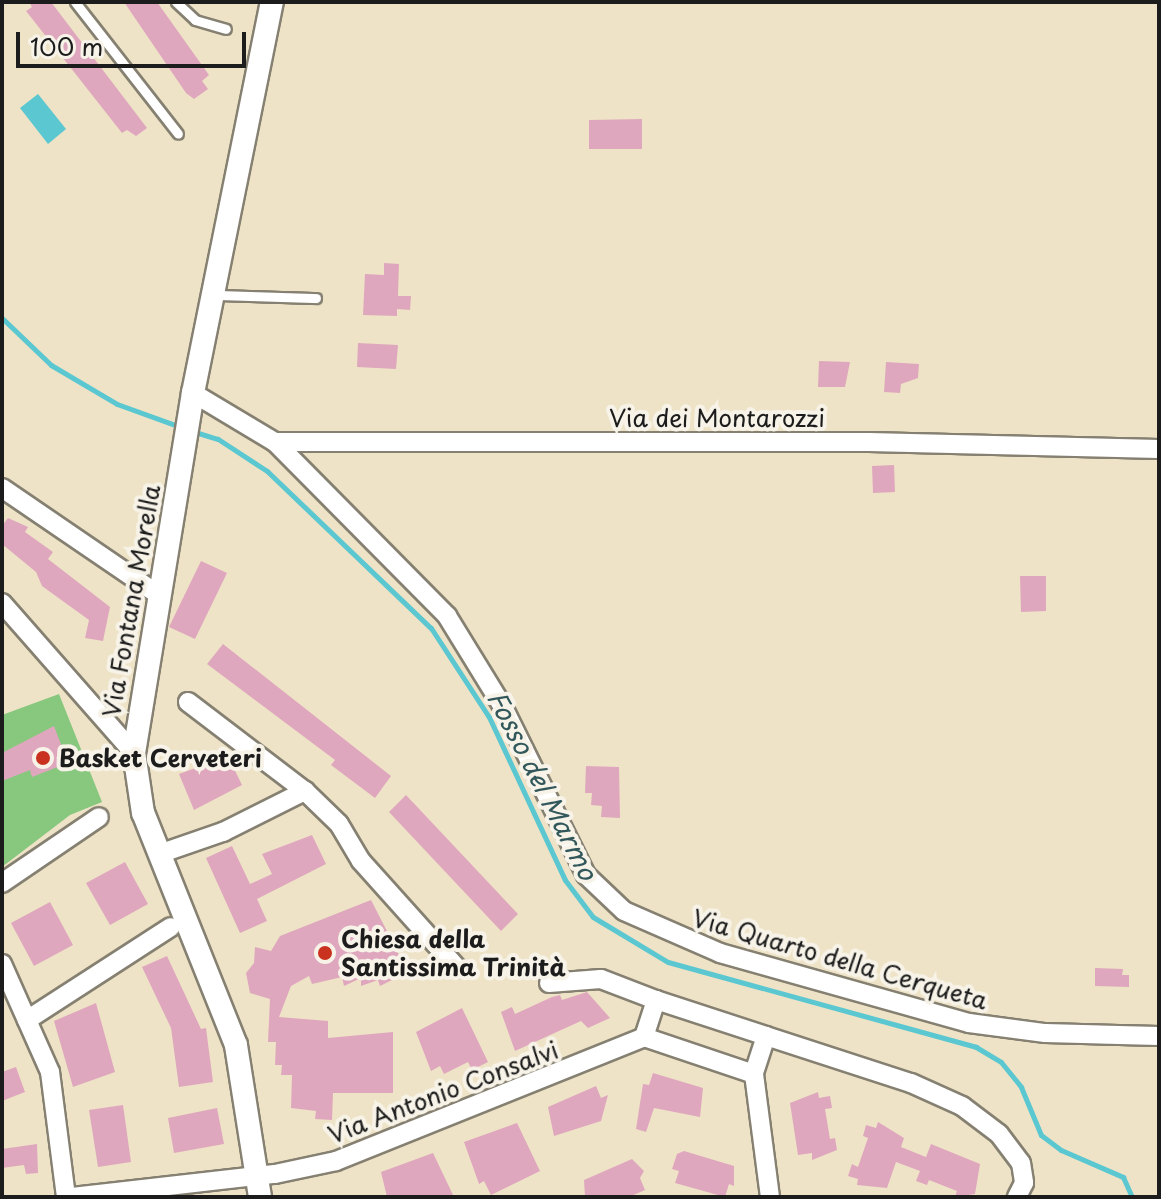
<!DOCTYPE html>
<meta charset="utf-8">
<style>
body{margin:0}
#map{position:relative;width:1161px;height:1199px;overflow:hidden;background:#eee3c6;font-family:"Playpen Sans",sans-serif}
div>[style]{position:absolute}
.green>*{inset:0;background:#88c77e}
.water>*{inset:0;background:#5ac7d1}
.stream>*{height:5px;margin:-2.5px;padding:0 2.5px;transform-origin:2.5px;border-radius:2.5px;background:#5ac7d1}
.building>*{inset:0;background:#dfa7be}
.roads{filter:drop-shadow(2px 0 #858071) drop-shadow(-2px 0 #858071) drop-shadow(0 2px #858071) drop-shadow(0 -2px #858071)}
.service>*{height:9px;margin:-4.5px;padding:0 4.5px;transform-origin:4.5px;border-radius:4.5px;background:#fff}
.minor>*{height:18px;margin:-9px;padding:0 9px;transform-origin:9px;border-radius:9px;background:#fff}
.tertiary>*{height:22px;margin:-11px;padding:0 11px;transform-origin:11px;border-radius:11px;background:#fff}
.dots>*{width:22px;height:22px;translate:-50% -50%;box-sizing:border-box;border:4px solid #f7f3e8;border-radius:50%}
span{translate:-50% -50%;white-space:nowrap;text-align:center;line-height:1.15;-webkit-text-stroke:8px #f7f3e8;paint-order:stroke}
.street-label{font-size:24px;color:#1c1c1c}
.poi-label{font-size:24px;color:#1c1c1c;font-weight:700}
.left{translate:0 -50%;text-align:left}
.water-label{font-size:26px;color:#32585b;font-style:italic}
.frame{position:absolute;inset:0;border:4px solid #1c1c1c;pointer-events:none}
.scale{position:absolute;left:16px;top:32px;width:230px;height:36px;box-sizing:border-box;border:4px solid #1c1c1c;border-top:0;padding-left:10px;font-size:24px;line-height:28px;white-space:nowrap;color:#1c1c1c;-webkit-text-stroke:6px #f7f3e8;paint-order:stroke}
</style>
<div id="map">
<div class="green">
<div style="clip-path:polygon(59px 694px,102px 802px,70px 815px,2px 867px,2px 715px)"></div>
</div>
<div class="water">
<div style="clip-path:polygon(38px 94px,66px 129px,48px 144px,20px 108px)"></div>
</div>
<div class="stream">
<div style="left:2px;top:318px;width:68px;rotate:43.8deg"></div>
<div style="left:51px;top:365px;width:77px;rotate:30.6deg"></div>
<div style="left:117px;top:404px;width:68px;rotate:19.8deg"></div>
<div style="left:195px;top:432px;width:24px;rotate:17deg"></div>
<div style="left:218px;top:439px;width:59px;rotate:33.1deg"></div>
<div style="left:267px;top:471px;width:227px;rotate:43.8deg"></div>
<div style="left:431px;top:628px;width:106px;rotate:56.9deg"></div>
<div style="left:489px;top:717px;width:180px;rotate:65deg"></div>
<div style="left:565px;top:880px;width:46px;rotate:52.9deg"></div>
<div style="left:593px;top:917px;width:87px;rotate:31deg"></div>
<div style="left:668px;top:962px;width:320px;rotate:15.4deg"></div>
<div style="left:976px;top:1047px;width:29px;rotate:31deg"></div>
<div style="left:1001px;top:1062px;width:32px;rotate:51deg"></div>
<div style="left:1021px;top:1087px;width:52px;rotate:67.4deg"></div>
<div style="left:1041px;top:1135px;width:25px;rotate:37deg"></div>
<div style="left:1061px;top:1150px;width:68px;rotate:23.5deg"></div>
<div style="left:1123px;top:1177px;width:22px;rotate:66deg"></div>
</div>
<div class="building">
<div style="clip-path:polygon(29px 2px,51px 2px,147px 128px,136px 136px,127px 130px,122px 133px,26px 11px,32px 7px)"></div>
<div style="clip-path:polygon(124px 2px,157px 2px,209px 75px,202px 81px,208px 89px,194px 99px,186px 93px)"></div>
<div style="clip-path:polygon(642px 119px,642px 149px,589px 149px,589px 120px)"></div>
<div style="clip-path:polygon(384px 263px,399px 264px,398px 296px,411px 296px,410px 310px,397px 309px,397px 316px,363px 315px,365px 274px,384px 275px)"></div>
<div style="clip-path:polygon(358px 343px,398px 345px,396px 369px,357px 367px)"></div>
<div style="clip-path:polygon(819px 361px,850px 362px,845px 387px,818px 387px)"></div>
<div style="clip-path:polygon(886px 362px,919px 364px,918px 378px,901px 384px,900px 393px,884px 392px)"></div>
<div style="clip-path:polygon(894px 465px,895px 492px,873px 493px,872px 466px)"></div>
<div style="clip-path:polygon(8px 518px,28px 527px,25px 532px,53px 552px,48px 559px,110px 607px,103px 641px,85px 638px,89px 620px,42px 586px,36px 572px,2px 544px,2px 526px)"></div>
<div style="clip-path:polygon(201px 561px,227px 573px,195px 639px,169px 627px)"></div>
<div style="clip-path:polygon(1020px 576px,1046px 576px,1046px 611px,1021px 612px)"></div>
<div style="clip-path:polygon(223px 644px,391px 776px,375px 798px,331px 765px,335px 760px,207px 664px)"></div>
<div style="clip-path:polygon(54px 726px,68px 763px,32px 777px,30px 770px,2px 781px,2px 753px)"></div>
<div style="clip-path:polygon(228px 756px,242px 785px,194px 810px,179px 774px)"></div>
<div style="clip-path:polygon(586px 766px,619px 767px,620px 818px,601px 817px,602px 806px,591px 805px,592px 793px,585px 793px)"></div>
<div style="clip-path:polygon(406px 795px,518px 914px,501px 931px,389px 812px)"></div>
<div style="clip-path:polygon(312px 835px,326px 864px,257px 899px,267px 921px,240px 933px,206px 858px,232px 846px,250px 884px,272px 874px,262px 854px)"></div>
<div style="clip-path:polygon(125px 862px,148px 904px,110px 925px,86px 883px)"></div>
<div style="clip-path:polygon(371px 900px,408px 972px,380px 986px,378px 980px,361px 986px,361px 978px,344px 986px,342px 977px,312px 984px,309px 976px,291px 986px,279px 1017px,328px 1021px,328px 1038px,393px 1032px,393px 1093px,333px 1093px,332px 1120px,315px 1119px,316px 1111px,291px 1108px,292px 1075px,281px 1075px,282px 1065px,275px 1065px,276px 1042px,268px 1042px,270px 999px,250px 993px,246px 973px,254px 963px,255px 947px,271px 951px,280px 936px)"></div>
<div style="clip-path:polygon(50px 902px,73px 945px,34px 966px,11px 923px)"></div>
<div style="clip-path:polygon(167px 956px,201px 1029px,206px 1028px,213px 1082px,179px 1087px,171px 1028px,142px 967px)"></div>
<div style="clip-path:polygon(1095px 968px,1123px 969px,1122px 975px,1129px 975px,1129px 987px,1095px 986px)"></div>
<div style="clip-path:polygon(587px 992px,610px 1018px,588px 1028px,581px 1021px,515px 1051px,501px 1012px,512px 1007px,515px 1014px,552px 997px,560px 995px,562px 1000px)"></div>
<div style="clip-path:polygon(96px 1003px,115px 1072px,73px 1087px,54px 1021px)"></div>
<div style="clip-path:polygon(462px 1008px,488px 1062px,472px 1070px,468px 1062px,444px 1074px,440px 1066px,431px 1071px,416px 1032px)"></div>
<div style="clip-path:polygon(16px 1067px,25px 1092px,2px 1101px,2px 1072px)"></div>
<div style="clip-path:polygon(653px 1073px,703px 1088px,700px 1117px,654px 1108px,646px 1132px,636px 1129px,643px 1084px,649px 1085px)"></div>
<div style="clip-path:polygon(596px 1086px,601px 1098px,608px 1095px,601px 1121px,554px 1136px,548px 1107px)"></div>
<div style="clip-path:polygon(818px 1092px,819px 1098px,830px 1096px,832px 1108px,825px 1109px,830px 1139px,835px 1138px,837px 1150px,812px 1160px,812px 1153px,798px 1155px,790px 1103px)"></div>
<div style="clip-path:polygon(123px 1105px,131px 1162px,98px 1167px,89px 1110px)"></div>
<div style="clip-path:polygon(217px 1108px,224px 1144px,174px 1153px,168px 1118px)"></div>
<div style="clip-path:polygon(878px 1122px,904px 1138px,901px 1147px,926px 1157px,931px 1144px,980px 1164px,975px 1194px,955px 1197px,957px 1191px,929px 1180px,927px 1185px,916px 1181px,920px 1171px,896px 1162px,887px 1188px,857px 1185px,858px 1179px,848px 1176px,852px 1164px,858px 1167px,868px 1138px,863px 1136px,866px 1125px,876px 1128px)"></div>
<div style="clip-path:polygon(517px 1123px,540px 1171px,491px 1195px,484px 1181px,479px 1184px,464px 1142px)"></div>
<div style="clip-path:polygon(37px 1144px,38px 1173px,26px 1174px,24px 1165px,2px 1168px,2px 1149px)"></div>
<div style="clip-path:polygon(684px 1151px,734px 1166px,734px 1186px,729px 1184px,725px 1197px,675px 1183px,679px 1171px,672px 1169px,677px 1154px)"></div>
<div style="clip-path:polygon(433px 1153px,454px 1197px,387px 1197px,381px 1172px)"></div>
<div style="clip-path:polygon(632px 1159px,644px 1171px,640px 1178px,645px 1190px,629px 1197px,585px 1197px,584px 1180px)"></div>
</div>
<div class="roads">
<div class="service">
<div style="left:75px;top:2px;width:167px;rotate:52deg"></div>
<div style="left:176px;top:2px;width:26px;rotate:43deg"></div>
<div style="left:195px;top:20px;width:32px;rotate:16deg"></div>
<div style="left:215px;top:295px;width:101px;rotate:1.7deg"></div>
</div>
<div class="minor">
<div style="left:193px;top:393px;width:96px;rotate:30.9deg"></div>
<div style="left:275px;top:442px;width:245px;rotate:45.3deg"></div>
<div style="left:447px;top:616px;width:107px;rotate:58.4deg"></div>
<div style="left:503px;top:707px;width:187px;rotate:63.7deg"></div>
<div style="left:586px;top:875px;width:52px;rotate:43.5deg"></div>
<div style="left:624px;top:911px;width:105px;rotate:23.6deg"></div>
<div style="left:720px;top:953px;width:259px;rotate:15.7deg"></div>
<div style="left:969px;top:1023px;width:77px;rotate:7.5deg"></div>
<div style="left:1045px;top:1033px;width:114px;rotate:1.5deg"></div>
<div style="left:275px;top:442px;width:594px"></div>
<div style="left:869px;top:442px;width:290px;rotate:1.4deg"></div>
<div style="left:2px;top:488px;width:190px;rotate:34.3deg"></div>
<div style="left:2px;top:603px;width:200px;rotate:48.7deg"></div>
<div style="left:188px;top:702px;width:147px;rotate:37.3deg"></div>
<div style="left:159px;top:854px;width:68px;rotate:-19deg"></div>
<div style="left:223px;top:832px;width:92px;rotate:-26.6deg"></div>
<div style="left:305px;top:791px;width:47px;rotate:44.1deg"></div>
<div style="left:339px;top:824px;width:43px;rotate:59.3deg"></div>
<div style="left:361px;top:861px;width:144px;rotate:48.1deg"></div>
<div style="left:2px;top:883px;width:117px;rotate:-34.2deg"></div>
<div style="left:2px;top:964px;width:118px;rotate:66deg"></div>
<div style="left:50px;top:1072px;width:126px;rotate:82.7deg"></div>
<div style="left:549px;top:983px;width:52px;rotate:-4.4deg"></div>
<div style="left:601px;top:979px;width:59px;rotate:20.9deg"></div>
<div style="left:27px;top:1020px;width:171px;rotate:-32.9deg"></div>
<div style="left:766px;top:1036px;width:152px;rotate:18deg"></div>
<div style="left:911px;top:1083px;width:56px;rotate:24.3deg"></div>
<div style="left:962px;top:1106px;width:46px;rotate:37.1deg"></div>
<div style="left:999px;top:1134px;width:36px;rotate:53deg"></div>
<div style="left:1021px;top:1163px;width:20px;rotate:81deg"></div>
<div style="left:1024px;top:1183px;width:16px;rotate:117deg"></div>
<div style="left:754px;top:1074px;width:116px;rotate:-161.4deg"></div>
<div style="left:644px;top:1037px;width:39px;rotate:-72deg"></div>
<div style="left:656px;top:1000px;width:116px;rotate:18.1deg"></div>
<div style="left:766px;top:1036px;width:40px;rotate:108deg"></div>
<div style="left:754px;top:1074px;width:124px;rotate:82.6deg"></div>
<div style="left:72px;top:1197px;width:204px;rotate:-6.5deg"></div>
<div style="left:275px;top:1174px;width:62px;rotate:-12deg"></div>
<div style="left:336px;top:1161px;width:332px;rotate:-21.9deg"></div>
</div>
<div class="tertiary">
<div style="left:260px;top:1197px;width:154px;rotate:-99deg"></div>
<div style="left:236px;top:1045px;width:250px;rotate:-111.8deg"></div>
<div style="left:143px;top:813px;width:61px;rotate:-98.5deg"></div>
<div style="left:134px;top:753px;width:365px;rotate:-80.7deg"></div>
<div style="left:193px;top:393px;width:399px;rotate:-78.6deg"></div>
</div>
</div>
<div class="dots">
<div style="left:43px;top:758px;background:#c8321e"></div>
<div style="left:325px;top:953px;background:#c8321e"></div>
</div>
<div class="street-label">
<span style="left:717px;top:418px">Via dei Montarozzi</span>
<span style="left:131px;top:601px;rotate:-80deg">Via Fontana Morella</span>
<span style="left:840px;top:959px;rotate:16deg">Via Quarto della Cerqueta</span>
<span style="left:443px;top:1092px;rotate:-21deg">Via Antonio Consalvi</span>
</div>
<div class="poi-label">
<span class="left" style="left:59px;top:758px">Basket Cerveteri</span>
<span class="left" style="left:341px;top:953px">Chiesa della<br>Santissima Trinità</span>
</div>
<div class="water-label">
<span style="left:543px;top:785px;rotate:63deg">Fosso del Marmo</span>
</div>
<div class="frame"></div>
<div class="scale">100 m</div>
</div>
